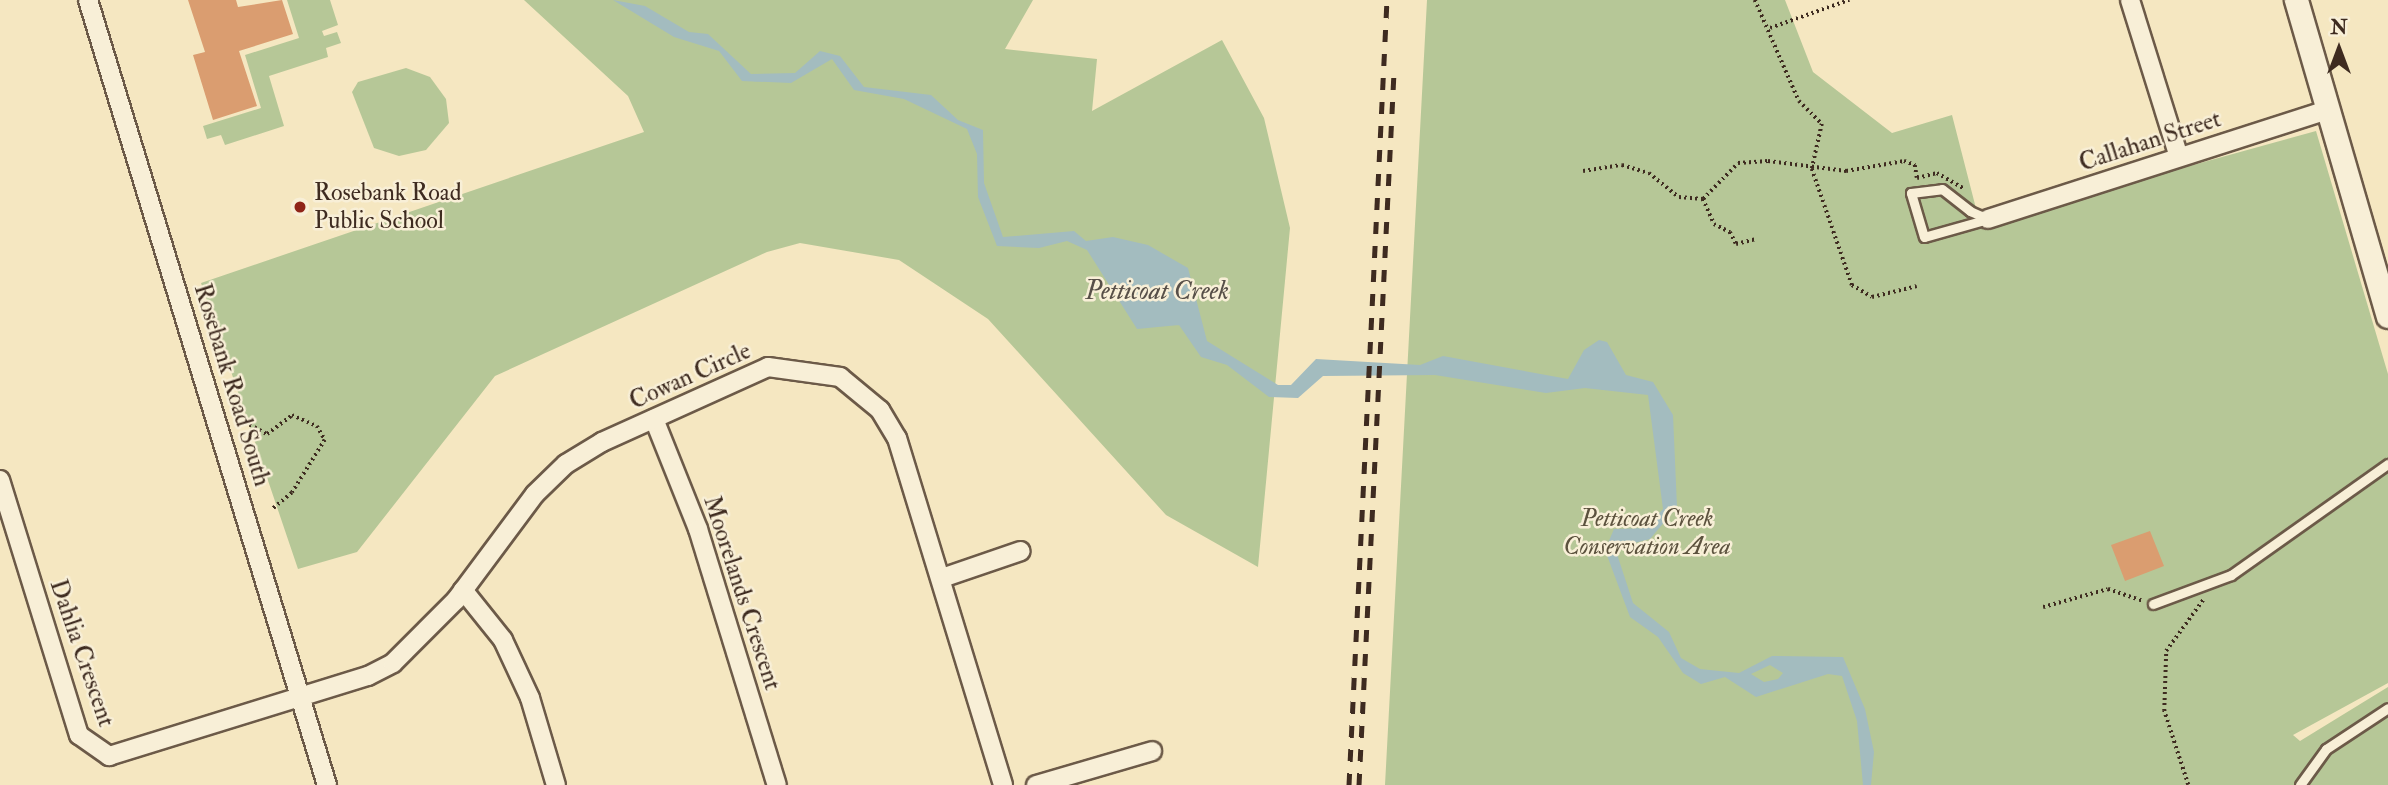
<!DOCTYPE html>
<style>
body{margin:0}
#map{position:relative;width:2388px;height:785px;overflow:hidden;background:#f5e7c1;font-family:"IM FELL Double Pica",serif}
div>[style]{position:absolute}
.green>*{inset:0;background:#b6c797}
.water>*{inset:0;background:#a3bcbf}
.building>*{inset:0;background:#da9d70}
.path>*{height:3.5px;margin-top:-1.75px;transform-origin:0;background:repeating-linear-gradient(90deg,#3e2b20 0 2px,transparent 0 5.5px)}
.roads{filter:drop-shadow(2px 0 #6c5a48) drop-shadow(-2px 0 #6c5a48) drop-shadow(0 2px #6c5a48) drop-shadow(0 -2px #6c5a48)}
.service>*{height:9px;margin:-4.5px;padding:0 4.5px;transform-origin:4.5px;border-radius:4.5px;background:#f8efd7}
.minor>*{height:18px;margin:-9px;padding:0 9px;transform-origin:9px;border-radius:9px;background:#f8efd7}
.tertiary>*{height:23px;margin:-11.5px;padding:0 11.5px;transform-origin:11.5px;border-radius:11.5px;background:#f8efd7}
.rail>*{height:5px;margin-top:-2.5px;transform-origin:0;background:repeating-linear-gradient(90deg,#3e2b20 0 12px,transparent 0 24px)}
.dots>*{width:19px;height:19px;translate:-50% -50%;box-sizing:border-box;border:4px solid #f8efd7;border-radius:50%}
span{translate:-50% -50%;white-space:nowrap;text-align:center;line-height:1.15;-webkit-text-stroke:5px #f8efd7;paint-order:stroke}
.street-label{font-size:24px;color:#3e2b20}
.poi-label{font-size:24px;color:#3e2b20}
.left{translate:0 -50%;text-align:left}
.park-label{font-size:24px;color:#5c523e;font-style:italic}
.water-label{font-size:26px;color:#574f48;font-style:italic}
.north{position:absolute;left:2304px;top:14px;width:70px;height:70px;-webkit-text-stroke:5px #f8efd7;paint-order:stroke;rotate:0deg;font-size:19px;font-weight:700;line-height:28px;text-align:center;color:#3e2b20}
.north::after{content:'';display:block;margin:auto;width:24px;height:32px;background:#3e2b20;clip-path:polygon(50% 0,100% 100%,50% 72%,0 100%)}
</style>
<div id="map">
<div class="green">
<div style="clip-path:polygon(287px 0,330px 0,338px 25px,322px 31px,324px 36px,337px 32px,341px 43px,326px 48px,328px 57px,269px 76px,284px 126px,225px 145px,221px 135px,207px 139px,203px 126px,261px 108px,245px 55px,299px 38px)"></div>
<div style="clip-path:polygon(524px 0,1033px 0,1005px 49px,1097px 59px,1092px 111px,1222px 40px,1264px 118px,1290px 228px,1258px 567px,1166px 515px,988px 319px,899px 260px,800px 243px,767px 252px,495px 376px,357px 552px,298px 569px,201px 283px,644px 132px,628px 96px)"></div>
<div style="clip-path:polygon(1427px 0,1785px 0,1813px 72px,1892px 133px,1952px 115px,1980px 224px,2316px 131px,2388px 374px,2388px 683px,2293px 735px,2300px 741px,2388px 687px,2388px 785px,1385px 785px)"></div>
<div style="clip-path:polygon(406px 68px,430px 77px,446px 99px,449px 123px,426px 150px,399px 156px,374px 148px,352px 92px,358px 82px)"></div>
</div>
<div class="water">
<div style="clip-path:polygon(evenodd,613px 0,645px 6px,689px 32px,708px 34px,751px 74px,795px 73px,820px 51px,840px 56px,864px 87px,931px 95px,958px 120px,983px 130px,984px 183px,1003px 237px,1074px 231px,1086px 241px,1113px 237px,1148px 245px,1188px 268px,1207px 341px,1278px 385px,1291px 385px,1316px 359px,1420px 365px,1443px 356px,1568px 379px,1584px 350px,1599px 340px,1607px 342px,1626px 375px,1653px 382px,1673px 415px,1677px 507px,1650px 539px,1615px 548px,1633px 603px,1669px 632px,1681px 658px,1700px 669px,1739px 673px,1772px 656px,1843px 657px,1865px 709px,1874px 752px,1871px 785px,1863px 785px,1857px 721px,1842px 676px,1828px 674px,1756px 697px,1725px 677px,1701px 684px,1683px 673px,1658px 637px,1630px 617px,1605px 550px,1614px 529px,1646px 528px,1663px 509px,1648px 395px,1585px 388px,1546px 393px,1435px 375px,1323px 376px,1298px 398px,1269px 397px,1227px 365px,1201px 357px,1179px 325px,1137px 329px,1087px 250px,1067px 241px,1039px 248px,997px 246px,978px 197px,977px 154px,967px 129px,904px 99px,854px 90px,832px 59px,791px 83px,742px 81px,719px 51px,674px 37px,613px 0,1770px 665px,1783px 673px,1778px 679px,1764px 682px,1751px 674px,1770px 665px)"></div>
</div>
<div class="building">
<div style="clip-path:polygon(188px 0,236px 0,238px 7px,282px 0,293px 34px,239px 51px,257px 106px,213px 120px,193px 55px,205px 52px)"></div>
<div style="clip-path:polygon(2150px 531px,2164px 566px,2125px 581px,2111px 545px)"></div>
</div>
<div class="path">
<div style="left:1755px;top:0;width:110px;rotate:66.5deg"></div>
<div style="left:1799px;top:101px;width:33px;rotate:45deg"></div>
<div style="left:1822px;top:124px;width:46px;rotate:102.5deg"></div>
<div style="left:1812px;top:169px;width:123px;rotate:71deg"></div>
<div style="left:1852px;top:285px;width:23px;rotate:31deg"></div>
<div style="left:1872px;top:297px;width:46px;rotate:-13.7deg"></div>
<div style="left:1770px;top:28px;width:84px;rotate:-19.5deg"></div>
<div style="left:1583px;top:171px;width:39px;rotate:-9deg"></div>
<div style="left:1622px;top:165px;width:28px;rotate:17deg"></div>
<div style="left:1649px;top:173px;width:38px;rotate:39deg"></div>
<div style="left:1679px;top:197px;width:24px;rotate:5deg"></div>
<div style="left:1703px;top:199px;width:50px;rotate:-45.8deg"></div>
<div style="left:1738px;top:163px;width:30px;rotate:-4deg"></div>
<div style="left:1768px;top:161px;width:79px;rotate:7.3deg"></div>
<div style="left:1846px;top:171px;width:59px;rotate:-9.8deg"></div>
<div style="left:1904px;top:161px;width:12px;rotate:20deg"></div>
<div style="left:1915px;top:165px;width:13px;rotate:81deg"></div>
<div style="left:1917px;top:178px;width:21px;rotate:-14deg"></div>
<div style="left:1937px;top:173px;width:32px;rotate:30deg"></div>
<div style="left:1703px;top:199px;width:27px;rotate:66deg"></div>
<div style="left:1714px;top:224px;width:18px;rotate:27deg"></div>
<div style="left:1730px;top:232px;width:13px;rotate:63deg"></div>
<div style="left:1736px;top:244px;width:21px;rotate:-14deg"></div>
<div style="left:245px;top:422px;width:25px;rotate:29deg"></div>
<div style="left:267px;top:434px;width:31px;rotate:-37deg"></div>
<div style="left:292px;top:415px;width:27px;rotate:24deg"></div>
<div style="left:317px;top:426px;width:16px;rotate:60deg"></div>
<div style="left:325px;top:440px;width:62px;rotate:121.9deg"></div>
<div style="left:292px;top:493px;width:25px;rotate:140deg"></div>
<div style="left:2043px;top:607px;width:67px;rotate:-15.5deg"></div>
<div style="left:2108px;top:589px;width:36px;rotate:19deg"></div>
<div style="left:2188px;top:785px;width:78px;rotate:-108deg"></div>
<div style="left:2164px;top:711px;width:60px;rotate:-88.1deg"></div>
<div style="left:2166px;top:651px;width:63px;rotate:-54deg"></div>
</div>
<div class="roads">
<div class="service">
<div style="left:1942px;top:189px;width:36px;rotate:38deg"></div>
<div style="left:1970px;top:211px;width:20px;rotate:24deg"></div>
<div style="left:1988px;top:219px;width:66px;rotate:164.3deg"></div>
<div style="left:1924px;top:237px;width:46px;rotate:-106.5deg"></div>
<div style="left:1911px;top:193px;width:31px;rotate:-7deg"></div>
<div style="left:2153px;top:604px;width:83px;rotate:-20.4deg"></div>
<div style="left:2231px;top:575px;width:192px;rotate:-35.3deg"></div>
<div style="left:2300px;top:785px;width:44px;rotate:-54.2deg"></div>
<div style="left:2326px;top:749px;width:74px;rotate:-33.5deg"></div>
</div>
<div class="minor">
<div style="left:88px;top:0;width:821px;rotate:73.07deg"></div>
<div style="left:2130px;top:0;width:164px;rotate:72.7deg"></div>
<div style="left:1988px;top:219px;width:356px;rotate:-17.8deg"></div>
<div style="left:654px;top:419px;width:118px;rotate:68.2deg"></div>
<div style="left:698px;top:529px;width:268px;rotate:72.9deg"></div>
<div style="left:0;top:480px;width:267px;rotate:72.8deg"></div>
<div style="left:79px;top:735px;width:37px;rotate:35deg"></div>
<div style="left:109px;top:756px;width:271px;rotate:-17.2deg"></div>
<div style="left:368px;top:676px;width:28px;rotate:-27deg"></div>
<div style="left:393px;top:663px;width:89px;rotate:-45deg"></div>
<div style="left:456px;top:600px;width:132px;rotate:-53.3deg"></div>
<div style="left:535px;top:494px;width:43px;rotate:-44.1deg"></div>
<div style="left:566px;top:464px;width:42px;rotate:-31.4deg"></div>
<div style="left:602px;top:442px;width:182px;rotate:-24.3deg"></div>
<div style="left:768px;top:367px;width:73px;rotate:7.9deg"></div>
<div style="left:840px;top:377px;width:52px;rotate:39.5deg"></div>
<div style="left:880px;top:410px;width:33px;rotate:59deg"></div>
<div style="left:897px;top:438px;width:363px;rotate:73deg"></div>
<div style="left:942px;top:578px;width:83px;rotate:-18.9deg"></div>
<div style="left:463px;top:590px;width:64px;rotate:51.3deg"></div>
<div style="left:503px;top:640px;width:64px;rotate:65deg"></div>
<div style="left:530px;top:698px;width:91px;rotate:73.4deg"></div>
<div style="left:1036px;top:785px;width:121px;rotate:-16.3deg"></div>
</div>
<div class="tertiary">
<div style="left:2296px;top:0;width:329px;rotate:73.8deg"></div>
</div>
</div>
<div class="rail">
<div style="left:1349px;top:785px;width:786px;rotate:-87.23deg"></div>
<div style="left:1359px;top:785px;width:714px;rotate:-87.19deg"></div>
</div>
<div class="dots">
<div style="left:300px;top:207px;background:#8f2418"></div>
</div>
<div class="street-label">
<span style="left:2150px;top:141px;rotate:-18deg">Callahan Street</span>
<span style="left:690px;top:376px;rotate:-24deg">Cowan Circle</span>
<span style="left:232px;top:385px;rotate:73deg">Rosebank Road South</span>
<span style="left:742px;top:593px;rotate:72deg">Moorelands Crescent</span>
<span style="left:82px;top:653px;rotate:71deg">Dahlia Crescent</span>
</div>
<div class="poi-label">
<span class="left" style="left:314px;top:207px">Rosebank Road<br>Public School</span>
</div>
<div class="park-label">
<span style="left:1647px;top:533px">Petticoat Creek<br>Conservation Area</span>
</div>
<div class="water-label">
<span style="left:1157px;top:292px">Petticoat Creek</span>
</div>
<div class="north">N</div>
</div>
